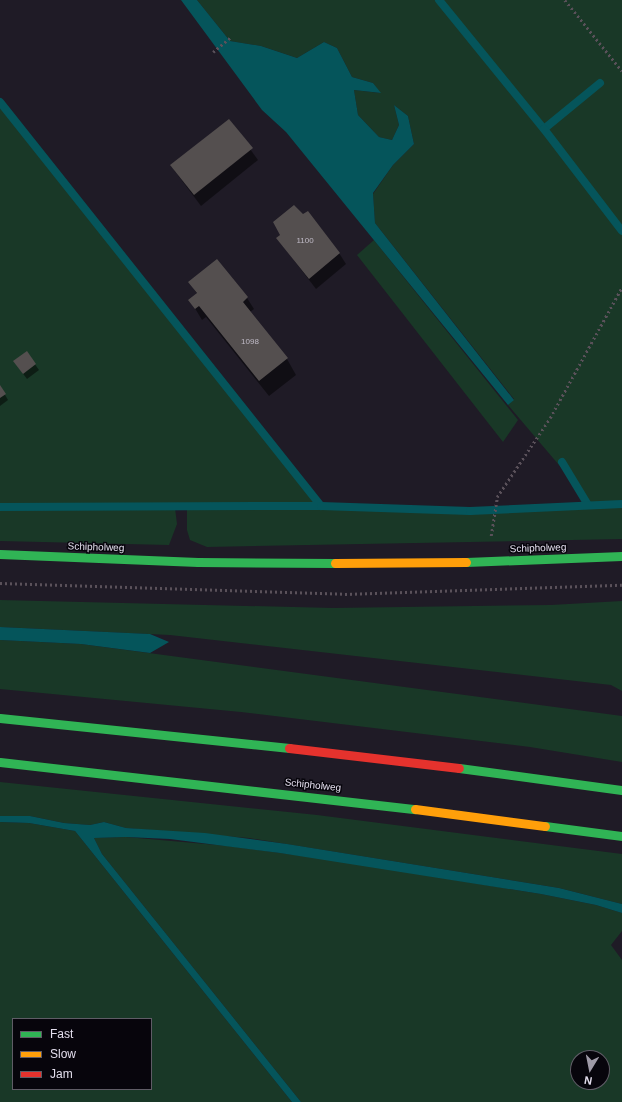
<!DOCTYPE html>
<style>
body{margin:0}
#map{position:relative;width:622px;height:1102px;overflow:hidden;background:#1f1b26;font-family:Helvetica,sans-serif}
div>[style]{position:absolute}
.green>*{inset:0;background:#193827}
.water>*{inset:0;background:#05555b}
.shadow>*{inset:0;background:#0007}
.stream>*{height:8px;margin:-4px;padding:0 4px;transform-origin:4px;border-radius:4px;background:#05555b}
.building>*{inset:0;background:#544f4f}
.path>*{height:2.5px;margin-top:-1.25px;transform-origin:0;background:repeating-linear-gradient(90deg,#5a515a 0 2px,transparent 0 5px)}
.fast>*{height:9px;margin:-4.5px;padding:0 4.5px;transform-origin:4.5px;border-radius:4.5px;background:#30b455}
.slow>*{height:9px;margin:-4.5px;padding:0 4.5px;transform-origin:4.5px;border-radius:4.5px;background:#ff9f0a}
.jam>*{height:9px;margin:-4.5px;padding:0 4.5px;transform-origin:4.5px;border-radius:4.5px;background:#e5322d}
span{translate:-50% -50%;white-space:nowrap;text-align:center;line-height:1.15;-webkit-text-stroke:3px #07050c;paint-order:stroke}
.number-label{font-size:8px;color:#bfbac6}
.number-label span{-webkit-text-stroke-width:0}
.street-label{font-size:10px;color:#e3deed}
.legend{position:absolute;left:12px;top:1018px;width:140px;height:72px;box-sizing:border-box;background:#07050c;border:1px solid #5f5c66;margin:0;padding:5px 7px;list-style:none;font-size:12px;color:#e3deed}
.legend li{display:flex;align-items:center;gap:8px;height:20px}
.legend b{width:20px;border:1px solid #5f5c66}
.north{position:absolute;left:570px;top:1050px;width:40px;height:40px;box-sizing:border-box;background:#07050c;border:1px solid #5f5c66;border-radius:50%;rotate:190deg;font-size:11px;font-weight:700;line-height:16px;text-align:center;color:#e3deed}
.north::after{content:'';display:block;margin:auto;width:14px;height:18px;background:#9e9aa7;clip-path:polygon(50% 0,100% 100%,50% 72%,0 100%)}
</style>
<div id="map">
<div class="green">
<div style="clip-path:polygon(197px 0,622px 0,622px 539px,207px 547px,190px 540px,187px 530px,187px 507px,175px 508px,177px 524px,169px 545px,0 541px,0 102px,321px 506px,496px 509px,592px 504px,508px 405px,514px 399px,375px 223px,373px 194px,393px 165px,414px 144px,408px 116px,394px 105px,399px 125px,392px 140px,379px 137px,358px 115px,354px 90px,380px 93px,373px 83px,352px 77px,337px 48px,324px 42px,297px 58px,261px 46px,230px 41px)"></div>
<div style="clip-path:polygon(374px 240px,518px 420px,503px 442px,357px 255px)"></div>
<div style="clip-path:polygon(0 600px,333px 608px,551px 605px,622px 601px,622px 691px,611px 685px,170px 635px,0 627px)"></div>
<div style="clip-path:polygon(0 640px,81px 644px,622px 716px,622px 762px,530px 747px,241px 712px,0 689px)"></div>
<div style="clip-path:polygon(0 782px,317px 815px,622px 854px,622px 904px,559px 888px,249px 838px,126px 828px,104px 822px,90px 825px,64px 823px,30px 816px,0 816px)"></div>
<div style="clip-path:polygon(evenodd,0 822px,29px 823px,75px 831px,292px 1102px,0 1102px,0 822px,13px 1019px,151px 1019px,151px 1089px,13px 1089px,13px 1019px)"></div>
<div style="clip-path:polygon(evenodd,126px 837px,228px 846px,326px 859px,541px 894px,596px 905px,622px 913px,622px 931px,611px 945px,622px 960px,622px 1102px,301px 1102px,102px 854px,94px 838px,126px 837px,578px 1058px,602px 1058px,602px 1082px,578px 1082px,578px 1058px)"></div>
</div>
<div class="water">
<div style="clip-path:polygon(181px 0,197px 0,230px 41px,261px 46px,297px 58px,324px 42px,337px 48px,352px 77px,373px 83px,381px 93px,354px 90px,358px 115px,379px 137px,392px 140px,399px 125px,394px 105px,408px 116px,414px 144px,393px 165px,373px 193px,375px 223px,514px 400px,508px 405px,286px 132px,262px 110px)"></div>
<div style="clip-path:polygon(0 627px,150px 634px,169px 642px,150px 653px,81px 644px,0 640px)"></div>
<div style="clip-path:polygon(0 816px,30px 816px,64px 823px,90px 825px,104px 822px,126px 828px,205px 833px,287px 844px,559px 888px,622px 904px,622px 913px,596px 905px,541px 894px,280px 853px,170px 839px,126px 837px,94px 838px,102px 854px,301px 1102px,292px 1102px,75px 831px,29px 823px,0 822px)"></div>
</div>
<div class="shadow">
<div style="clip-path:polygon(229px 120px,258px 160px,201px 206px,171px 166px)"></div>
<div style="clip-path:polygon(303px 215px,339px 253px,346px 264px,316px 289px,277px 238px)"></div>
<div style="clip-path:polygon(217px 260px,247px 298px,254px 309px,250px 312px,287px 359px,296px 375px,269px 396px,206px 317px,202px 320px,190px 300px,197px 294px,190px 282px)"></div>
<div style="clip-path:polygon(27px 353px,39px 370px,27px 379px,18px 367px)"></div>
<div style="clip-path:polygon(0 386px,8px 400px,0 406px)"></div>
</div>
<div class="stream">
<div style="left:439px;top:0;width:166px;rotate:50.9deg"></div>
<div style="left:600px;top:83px;width:72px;rotate:140.6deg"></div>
<div style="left:544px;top:129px;width:128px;rotate:52.6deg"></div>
<div style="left:0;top:102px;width:516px;rotate:51.53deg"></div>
<div style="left:562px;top:462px;width:50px;rotate:58.8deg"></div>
<div style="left:0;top:507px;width:321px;rotate:-0.2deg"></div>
<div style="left:321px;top:506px;width:149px;rotate:1.9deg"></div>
<div style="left:470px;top:511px;width:152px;rotate:-2.6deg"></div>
</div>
<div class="building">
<div style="clip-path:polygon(229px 119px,253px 148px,194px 195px,170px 165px)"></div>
<div style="clip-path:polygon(294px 205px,303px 214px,308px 211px,340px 253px,309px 279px,276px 238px,280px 235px,273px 222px)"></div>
<div style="clip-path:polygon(217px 259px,248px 297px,243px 302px,288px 358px,259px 381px,199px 306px,195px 309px,188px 300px,197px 293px,188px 282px)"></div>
<div style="clip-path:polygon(27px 351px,36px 364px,23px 374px,13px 361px)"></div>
<div style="clip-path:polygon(0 385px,6px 394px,0 398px)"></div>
</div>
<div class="path">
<div style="left:565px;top:0;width:91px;rotate:51.2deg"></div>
<div style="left:213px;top:52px;width:23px;rotate:-40deg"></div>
<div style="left:491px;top:536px;width:39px;rotate:-81deg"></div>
<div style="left:497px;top:497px;width:95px;rotate:-56.1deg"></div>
<div style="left:550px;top:418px;width:149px;rotate:-61.2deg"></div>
<div style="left:0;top:583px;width:345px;rotate:1.8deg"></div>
<div style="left:345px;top:594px;width:277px;rotate:-1.9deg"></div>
</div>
<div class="fast">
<div style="left:0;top:554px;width:198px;rotate:2.3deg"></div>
<div style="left:198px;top:562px;width:137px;rotate:0.4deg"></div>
<div style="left:466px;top:562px;width:156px;rotate:-2.2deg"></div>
<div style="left:0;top:718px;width:291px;rotate:5.9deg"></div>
<div style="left:0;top:762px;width:418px;rotate:6.5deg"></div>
<div style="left:459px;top:768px;width:164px;rotate:7.7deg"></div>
<div style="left:545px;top:826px;width:78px;rotate:7.4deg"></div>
</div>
<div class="slow">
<div style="left:335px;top:563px;width:131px;rotate:-0.4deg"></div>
<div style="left:415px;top:809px;width:131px;rotate:7.5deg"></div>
</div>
<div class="jam">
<div style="left:289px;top:748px;width:171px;rotate:6.7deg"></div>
</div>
<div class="number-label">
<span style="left:305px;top:241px">1100</span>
<span style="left:250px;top:342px">1098</span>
</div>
<div class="street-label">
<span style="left:96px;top:547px;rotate:2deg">Schipholweg</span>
<span style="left:538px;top:548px;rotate:-2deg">Schipholweg</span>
<span style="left:313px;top:785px;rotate:6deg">Schipholweg</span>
</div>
<ul class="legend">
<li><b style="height:5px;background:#30b455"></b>Fast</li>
<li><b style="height:5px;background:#ff9f0a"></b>Slow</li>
<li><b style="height:5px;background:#e5322d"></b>Jam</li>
</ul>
<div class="north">N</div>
</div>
